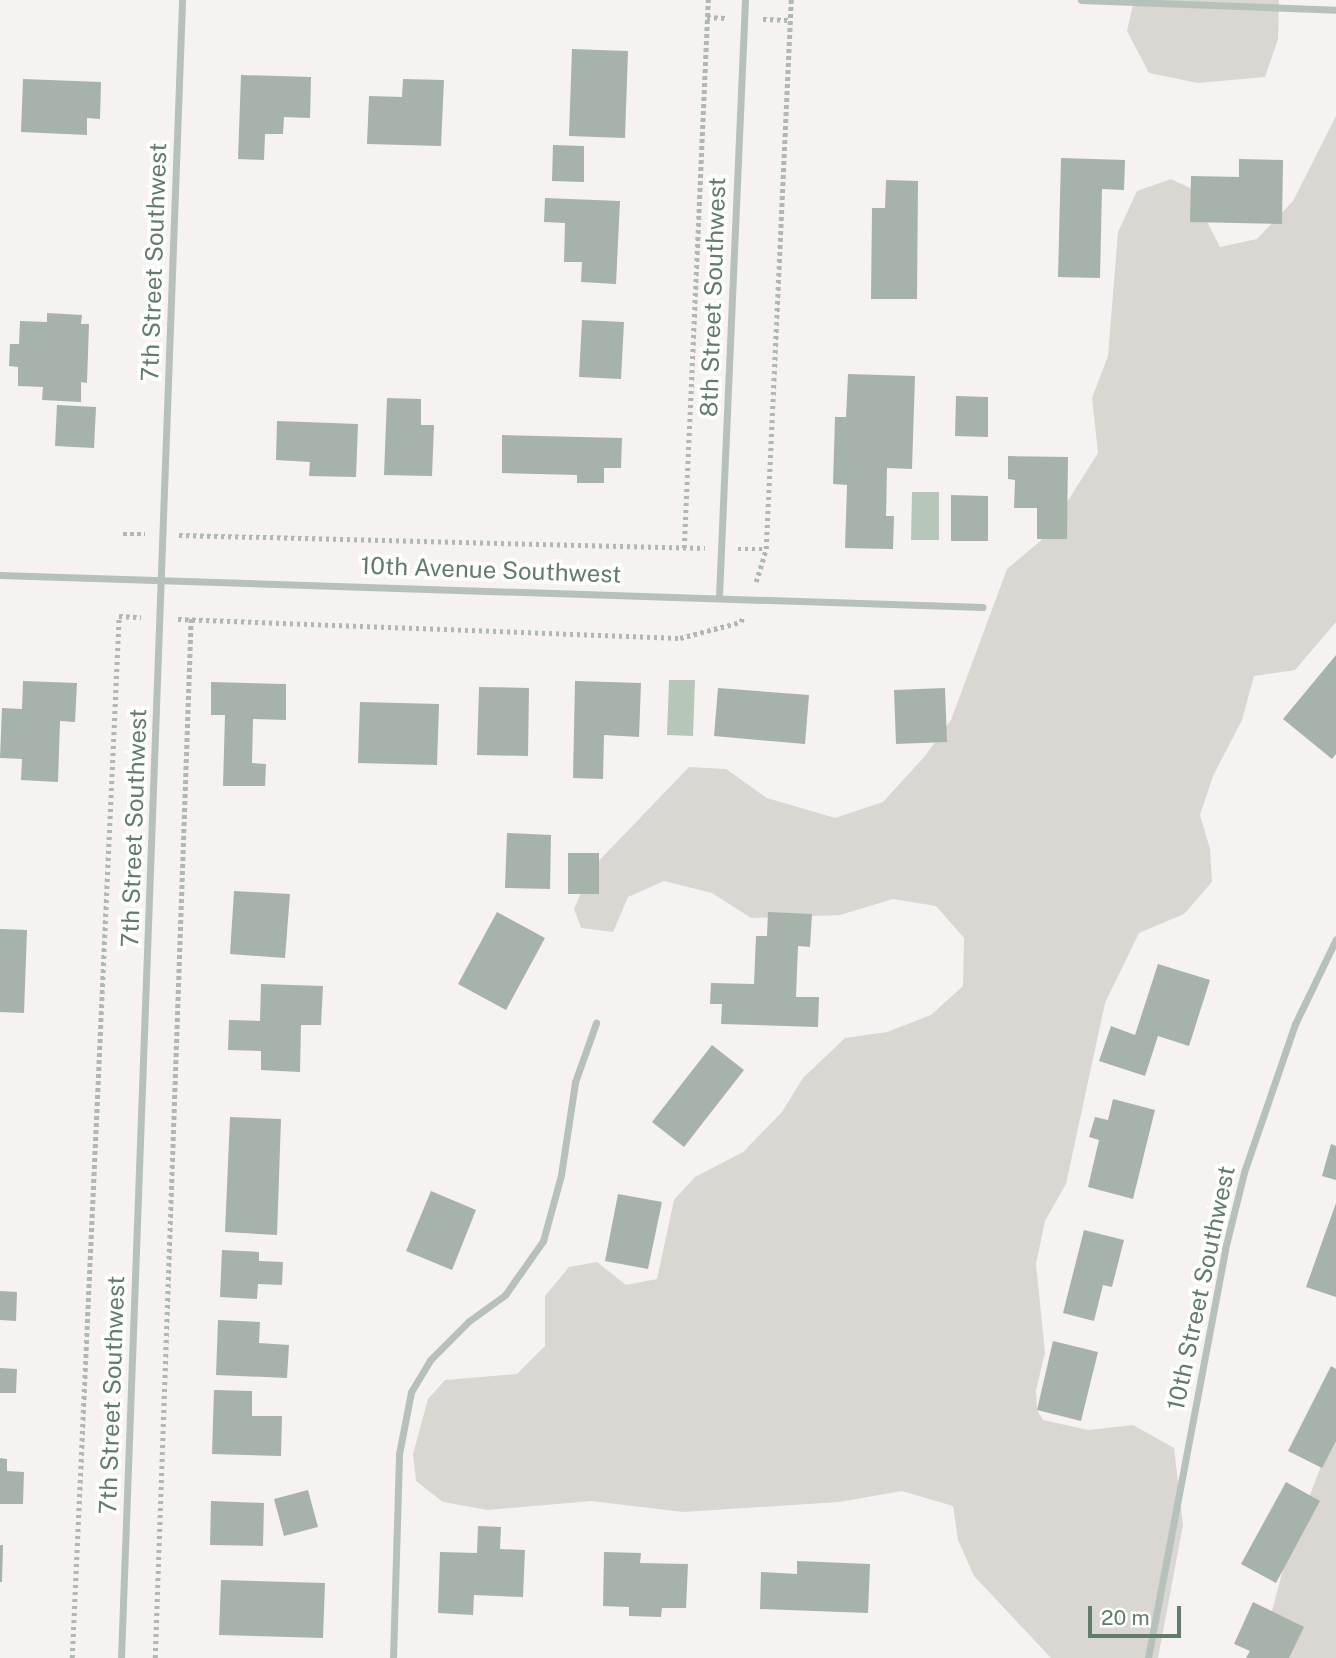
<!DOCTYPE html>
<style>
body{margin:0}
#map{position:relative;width:1336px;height:1658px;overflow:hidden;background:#f6f2f2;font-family:"Public Sans",sans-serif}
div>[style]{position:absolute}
.green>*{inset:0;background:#dad6d1}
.water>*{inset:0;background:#b6c7ba}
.building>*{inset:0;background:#a5b3aa}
.path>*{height:4.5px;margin-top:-2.25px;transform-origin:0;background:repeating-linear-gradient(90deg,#b0b8b3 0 3.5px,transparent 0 7px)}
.street>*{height:7px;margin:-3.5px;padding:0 3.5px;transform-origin:3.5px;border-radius:3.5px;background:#b7c1bb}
span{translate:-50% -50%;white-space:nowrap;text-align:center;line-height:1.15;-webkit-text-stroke:7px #fff;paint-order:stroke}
.street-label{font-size:24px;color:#607d6b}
.scale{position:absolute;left:1088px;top:1606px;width:93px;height:32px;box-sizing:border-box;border:4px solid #607d6b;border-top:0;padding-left:9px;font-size:21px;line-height:24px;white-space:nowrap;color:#607d6b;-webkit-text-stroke:5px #fff;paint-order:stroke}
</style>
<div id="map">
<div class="green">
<div style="clip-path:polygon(1134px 0,1279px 0,1278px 39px,1265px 77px,1198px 83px,1149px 73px,1127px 31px)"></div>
<div style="clip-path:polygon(1336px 116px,1336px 622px,1295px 670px,1254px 676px,1242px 720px,1213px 776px,1200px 815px,1210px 849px,1212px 882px,1184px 914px,1139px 933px,1105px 1003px,1066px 1184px,1045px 1221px,1036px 1264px,1045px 1353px,1036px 1390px,1037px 1410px,1043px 1420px,1088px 1430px,1133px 1425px,1174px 1448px,1183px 1525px,1158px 1658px,1051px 1658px,974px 1576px,958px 1540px,953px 1506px,902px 1491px,839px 1502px,683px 1512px,591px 1501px,488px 1510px,443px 1502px,416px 1481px,413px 1454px,428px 1399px,445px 1380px,517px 1374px,545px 1346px,545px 1296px,569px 1267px,597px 1262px,626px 1285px,657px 1279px,674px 1200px,695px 1177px,743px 1152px,782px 1112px,803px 1078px,845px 1038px,887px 1032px,931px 1015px,963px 986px,964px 938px,936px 906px,893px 899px,840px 915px,751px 918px,712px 893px,664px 881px,628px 897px,613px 932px,581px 928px,574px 909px,591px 869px,689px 767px,726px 769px,767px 798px,835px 818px,883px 802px,925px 756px,951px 720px,1007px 569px,1045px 537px,1098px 453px,1092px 398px,1108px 356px,1118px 232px,1137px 191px,1171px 179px,1190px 188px,1220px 247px,1257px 239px,1293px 201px)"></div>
<div style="clip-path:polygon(1336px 1427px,1336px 1658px,1268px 1658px,1264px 1641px,1286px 1558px)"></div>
</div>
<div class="water">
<div style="clip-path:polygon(912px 492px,939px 492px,939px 540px,911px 540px)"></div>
<div style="clip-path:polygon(669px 680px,695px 680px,693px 736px,667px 735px)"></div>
</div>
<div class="building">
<div style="clip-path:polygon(572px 49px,628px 51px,625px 138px,569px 136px)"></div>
<div style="clip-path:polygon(241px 75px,311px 77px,310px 118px,284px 117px,283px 134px,265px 134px,264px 160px,238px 159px)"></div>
<div style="clip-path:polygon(23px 79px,101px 82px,100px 119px,87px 118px,87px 135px,21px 132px)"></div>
<div style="clip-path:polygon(403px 79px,444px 80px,441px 146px,367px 144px,369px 96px,402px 97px)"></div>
<div style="clip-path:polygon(553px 145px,584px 146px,584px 182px,552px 181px)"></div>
<div style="clip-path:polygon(1061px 158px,1125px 160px,1124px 190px,1102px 189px,1100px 278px,1058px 277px)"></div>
<div style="clip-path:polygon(1239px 159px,1283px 160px,1282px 224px,1190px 222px,1191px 176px,1239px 177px)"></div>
<div style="clip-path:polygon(886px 180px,918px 181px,917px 299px,871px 299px,872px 208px,885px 208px)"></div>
<div style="clip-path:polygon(545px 198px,620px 201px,616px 284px,581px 282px,582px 262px,564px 262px,565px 223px,544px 222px)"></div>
<div style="clip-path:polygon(47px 313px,82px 315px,81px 324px,89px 324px,87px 383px,81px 382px,81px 402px,42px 400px,43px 387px,18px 386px,18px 367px,9px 366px,10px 344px,19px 344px,20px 321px,47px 322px)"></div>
<div style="clip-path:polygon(582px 320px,624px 322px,621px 379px,579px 377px)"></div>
<div style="clip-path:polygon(848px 374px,915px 376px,912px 469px,887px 468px,886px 516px,894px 516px,893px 549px,845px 548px,847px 485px,833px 484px,835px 417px,846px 417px)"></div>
<div style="clip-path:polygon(956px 396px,988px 397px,988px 437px,955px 436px)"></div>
<div style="clip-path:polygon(387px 398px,421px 399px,421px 425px,434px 425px,432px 476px,384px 475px)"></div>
<div style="clip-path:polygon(57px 405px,96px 407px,94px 448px,55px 446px)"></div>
<div style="clip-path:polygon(277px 421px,358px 424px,356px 477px,309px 476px,310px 462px,276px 460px)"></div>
<div style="clip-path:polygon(502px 435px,622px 438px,621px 468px,604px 468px,604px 483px,577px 483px,577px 475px,502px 473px)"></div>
<div style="clip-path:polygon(1008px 456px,1068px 457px,1067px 539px,1037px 539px,1037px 508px,1014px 508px,1015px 480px,1008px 479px)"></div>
<div style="clip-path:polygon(951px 495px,988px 496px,988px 541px,951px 541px)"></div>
<div style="clip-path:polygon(1336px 655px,1336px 754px,1332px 759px,1283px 719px)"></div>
<div style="clip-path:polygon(23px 681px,77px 683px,75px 722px,60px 721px,58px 782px,21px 780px,22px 759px,0 758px,2px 708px,22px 709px)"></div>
<div style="clip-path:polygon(575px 681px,641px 683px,639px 737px,604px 735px,603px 779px,573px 778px)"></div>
<div style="clip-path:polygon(211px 682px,286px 684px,286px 720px,253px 719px,252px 763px,266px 764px,265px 786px,223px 786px,225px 715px,211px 715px)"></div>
<div style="clip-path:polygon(479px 687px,529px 688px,528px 756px,477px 755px)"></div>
<div style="clip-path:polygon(718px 688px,809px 695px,805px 744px,714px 736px)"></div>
<div style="clip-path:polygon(945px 688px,947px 742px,896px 744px,894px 690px)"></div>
<div style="clip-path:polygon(360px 702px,439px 704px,437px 765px,358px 763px)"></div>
<div style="clip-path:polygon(507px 833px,551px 835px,550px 889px,505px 888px)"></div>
<div style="clip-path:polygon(568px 853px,599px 853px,599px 894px,568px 894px)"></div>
<div style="clip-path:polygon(234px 891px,290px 894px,285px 958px,230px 954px)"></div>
<div style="clip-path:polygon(497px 912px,545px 938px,506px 1010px,458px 984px)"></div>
<div style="clip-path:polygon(768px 912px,812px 914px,810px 947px,798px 946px,796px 997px,819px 997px,818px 1027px,721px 1024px,722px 1004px,710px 1004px,711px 983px,754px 984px,756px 936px,767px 936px)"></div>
<div style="clip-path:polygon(0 929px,27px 930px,24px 1013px,0 1012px)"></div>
<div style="clip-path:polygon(1158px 964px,1210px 980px,1189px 1046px,1158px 1036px,1145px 1076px,1099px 1061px,1111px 1026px,1135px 1035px)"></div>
<div style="clip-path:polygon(261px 984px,323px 986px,321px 1025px,301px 1025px,300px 1072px,261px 1070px,261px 1051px,228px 1050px,229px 1020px,260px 1021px)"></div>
<div style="clip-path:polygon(712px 1045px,744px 1070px,684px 1147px,652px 1122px)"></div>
<div style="clip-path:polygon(1113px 1099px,1155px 1110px,1133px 1199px,1088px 1187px,1099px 1140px,1089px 1137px,1095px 1117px,1108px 1120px)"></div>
<div style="clip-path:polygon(230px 1117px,281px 1119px,277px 1235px,225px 1232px)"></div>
<div style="clip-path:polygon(1331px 1144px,1336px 1146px,1336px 1180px,1322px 1176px)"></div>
<div style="clip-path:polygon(431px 1191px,476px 1210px,452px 1270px,406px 1251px)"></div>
<div style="clip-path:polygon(618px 1194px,662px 1202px,648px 1269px,605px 1261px)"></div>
<div style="clip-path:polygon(1336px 1203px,1336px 1297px,1306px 1287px)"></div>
<div style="clip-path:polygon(1084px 1230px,1124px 1240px,1112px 1287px,1103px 1285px,1094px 1321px,1063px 1313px)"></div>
<div style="clip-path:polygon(222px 1250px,259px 1252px,259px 1261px,283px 1262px,282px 1285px,258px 1284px,257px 1299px,220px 1297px)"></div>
<div style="clip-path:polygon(0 1291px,17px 1292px,16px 1321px,0 1320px)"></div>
<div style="clip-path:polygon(218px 1320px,260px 1322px,259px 1343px,289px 1345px,287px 1378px,216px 1375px)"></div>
<div style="clip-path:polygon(1053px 1341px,1098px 1352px,1081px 1421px,1037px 1410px)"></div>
<div style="clip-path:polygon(1331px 1366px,1336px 1369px,1336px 1441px,1322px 1468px,1288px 1451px)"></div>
<div style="clip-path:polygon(0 1368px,17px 1369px,16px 1393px,0 1393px)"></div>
<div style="clip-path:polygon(214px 1390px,252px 1391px,252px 1416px,282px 1416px,281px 1456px,212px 1454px)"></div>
<div style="clip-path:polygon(0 1458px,7px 1459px,7px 1471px,24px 1472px,23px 1504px,0 1504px)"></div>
<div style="clip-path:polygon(1286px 1482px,1320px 1501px,1276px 1583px,1241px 1564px)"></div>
<div style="clip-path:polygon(308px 1490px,318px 1527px,284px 1536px,274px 1499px)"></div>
<div style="clip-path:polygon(211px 1501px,264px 1503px,263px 1546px,210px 1545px)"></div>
<div style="clip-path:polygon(478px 1526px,501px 1527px,500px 1549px,525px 1550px,523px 1597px,474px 1595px,473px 1615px,438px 1613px,440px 1552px,477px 1553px)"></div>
<div style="clip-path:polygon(0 1545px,3px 1545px,2px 1582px,0 1582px)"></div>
<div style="clip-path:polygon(604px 1552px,641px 1553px,640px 1563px,688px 1564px,686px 1608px,662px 1608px,661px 1617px,629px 1616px,629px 1607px,603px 1606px)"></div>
<div style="clip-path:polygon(797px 1561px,870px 1564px,868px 1613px,760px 1609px,761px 1572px,797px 1574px)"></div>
<div style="clip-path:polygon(221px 1580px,325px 1583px,323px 1638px,219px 1635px)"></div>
<div style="clip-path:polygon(1253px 1602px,1304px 1627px,1289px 1658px,1246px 1658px,1250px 1651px,1234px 1644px)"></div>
</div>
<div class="path">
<div style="left:707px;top:17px;width:19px;rotate:3deg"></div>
<div style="left:763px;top:19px;width:27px;rotate:2deg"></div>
<div style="left:123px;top:534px;width:22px"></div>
<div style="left:179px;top:535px;width:526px;rotate:1.42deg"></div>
<div style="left:684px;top:548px;width:549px;rotate:-87.49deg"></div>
<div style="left:738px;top:549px;width:28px"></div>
<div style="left:756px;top:582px;width:34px;rotate:-73deg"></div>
<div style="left:766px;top:549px;width:550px;rotate:-87.39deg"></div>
<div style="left:178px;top:619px;width:502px;rotate:2.17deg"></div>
<div style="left:680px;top:638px;width:63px;rotate:-14.7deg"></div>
<div style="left:741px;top:622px;width:6px;rotate:-72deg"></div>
<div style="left:72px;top:1658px;width:1043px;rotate:-87.42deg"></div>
<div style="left:119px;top:616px;width:22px;rotate:3deg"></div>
<div style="left:155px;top:1658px;width:1040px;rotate:-88.02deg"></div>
</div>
<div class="street">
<div style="left:1081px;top:0;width:255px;rotate:2.2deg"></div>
<div style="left:0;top:575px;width:983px;rotate:1.87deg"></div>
<div style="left:719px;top:596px;width:597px;rotate:-87.5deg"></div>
<div style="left:121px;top:1658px;width:1659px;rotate:-87.89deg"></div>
<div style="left:393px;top:1658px;width:204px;rotate:-88.3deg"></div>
<div style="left:399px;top:1454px;width:63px;rotate:-79deg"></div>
<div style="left:411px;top:1392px;width:37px;rotate:-59deg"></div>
<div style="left:430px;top:1360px;width:55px;rotate:-45deg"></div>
<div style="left:469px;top:1321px;width:44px;rotate:-35.8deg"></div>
<div style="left:505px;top:1295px;width:66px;rotate:-54.9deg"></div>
<div style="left:543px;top:1241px;width:68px;rotate:-74.7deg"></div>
<div style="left:561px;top:1175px;width:94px;rotate:-81.4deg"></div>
<div style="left:575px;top:1082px;width:63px;rotate:-70.4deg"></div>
<div style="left:1148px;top:1658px;width:416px;rotate:-79.3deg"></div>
<div style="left:1225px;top:1249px;width:79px;rotate:-76.1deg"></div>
<div style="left:1244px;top:1172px;width:157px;rotate:-71deg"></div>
<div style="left:1295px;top:1024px;width:94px;rotate:-64.2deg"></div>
</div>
<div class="street-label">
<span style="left:154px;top:262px;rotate:-88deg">7th Street Southwest</span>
<span style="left:713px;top:297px;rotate:-88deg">8th Street Southwest</span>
<span style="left:491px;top:570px;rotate:2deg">10th Avenue Southwest</span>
<span style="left:134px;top:828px;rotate:-88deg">7th Street Southwest</span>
<span style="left:1201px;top:1288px;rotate:-78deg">10th Street Southwest</span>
<span style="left:112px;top:1395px;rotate:-88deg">7th Street Southwest</span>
</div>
<div class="scale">20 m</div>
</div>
